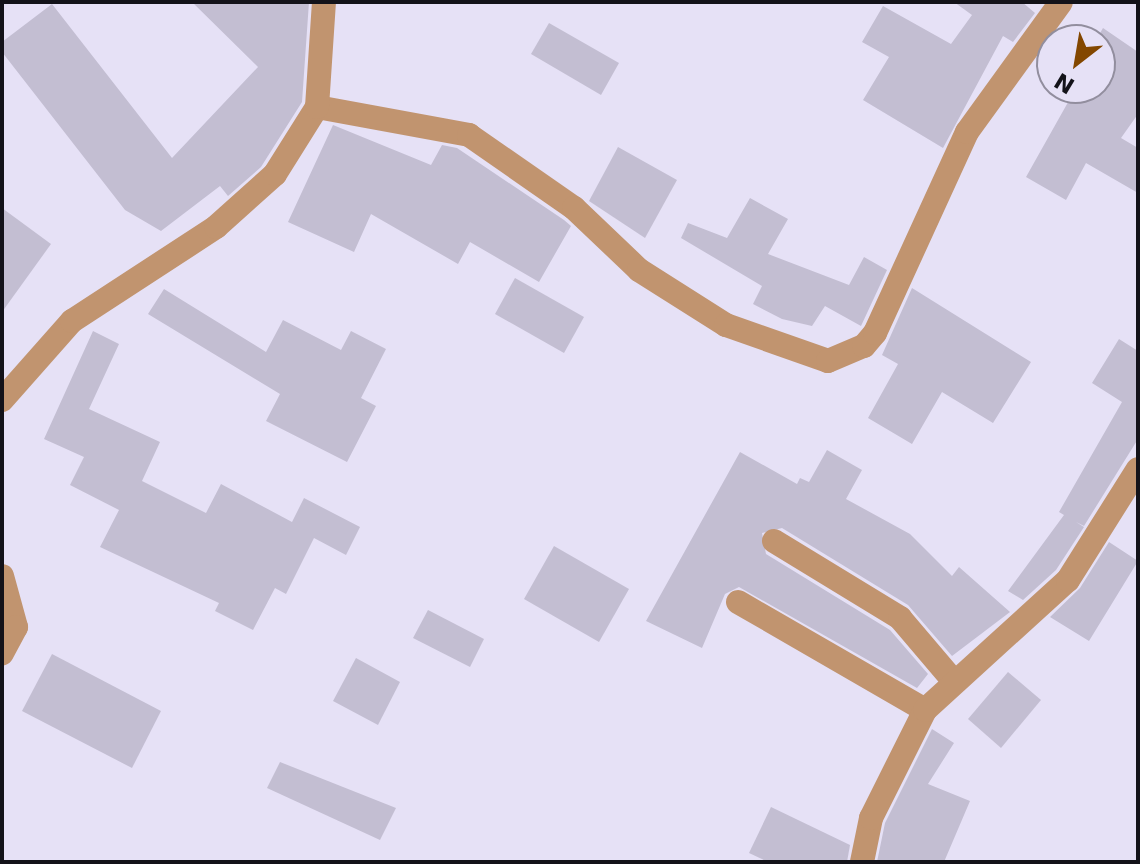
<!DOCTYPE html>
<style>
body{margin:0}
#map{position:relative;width:1140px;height:864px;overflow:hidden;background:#e6e1f6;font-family:"DejaVu Sans",sans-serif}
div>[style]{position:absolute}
.building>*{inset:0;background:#c3bed2}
.street>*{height:24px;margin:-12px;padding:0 12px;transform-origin:12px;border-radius:12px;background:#c1946f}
span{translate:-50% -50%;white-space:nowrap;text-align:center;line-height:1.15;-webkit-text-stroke:8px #e6e1f6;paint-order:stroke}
.frame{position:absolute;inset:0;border:4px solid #131219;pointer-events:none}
.north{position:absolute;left:1036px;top:24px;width:80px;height:80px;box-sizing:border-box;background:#e6e1f6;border:2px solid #928e9e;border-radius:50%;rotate:211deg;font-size:22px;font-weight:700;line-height:32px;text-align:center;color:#131219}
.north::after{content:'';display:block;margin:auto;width:28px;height:36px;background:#834700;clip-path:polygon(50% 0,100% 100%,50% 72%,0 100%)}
</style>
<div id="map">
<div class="building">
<div style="clip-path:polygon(192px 2px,309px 2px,302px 102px,261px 167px,228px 196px,220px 186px,161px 231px,125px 210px,2px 52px,2px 42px,52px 4px,172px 158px,258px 67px)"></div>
<div style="clip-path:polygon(954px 2px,1022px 2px,1035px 13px,1013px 42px,1003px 36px,943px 148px,863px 100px,889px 57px,862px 42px,883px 6px,951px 44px,972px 15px)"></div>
<div style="clip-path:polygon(549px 23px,619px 63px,601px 95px,531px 54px)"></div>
<div style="clip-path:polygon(1103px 28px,1138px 52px,1138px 114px,1121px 138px,1138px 148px,1138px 193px,1086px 163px,1066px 200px,1026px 177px,1076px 88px,1100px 88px,1096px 40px)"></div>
<div style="clip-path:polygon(333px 125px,431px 165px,442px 145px,457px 148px,564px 220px,571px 226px,539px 282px,470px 242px,458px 264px,371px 214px,354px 252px,288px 222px)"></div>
<div style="clip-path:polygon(618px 147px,677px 180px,645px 238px,589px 201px)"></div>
<div style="clip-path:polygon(750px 198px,788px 219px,768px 254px,849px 285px,864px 257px,887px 270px,861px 326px,825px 306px,812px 326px,782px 319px,753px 304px,762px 286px,681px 238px,688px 223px,727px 238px)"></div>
<div style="clip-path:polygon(2px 208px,51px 244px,2px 312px)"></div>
<div style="clip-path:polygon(515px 278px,584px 317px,564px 353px,495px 314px)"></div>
<div style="clip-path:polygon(912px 288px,1031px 362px,993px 423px,942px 392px,912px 444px,868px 418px,898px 364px,882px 355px)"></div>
<div style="clip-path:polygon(164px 289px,266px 352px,283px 320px,341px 350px,351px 331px,386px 349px,361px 398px,376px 406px,347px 462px,266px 421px,280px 394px,148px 314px)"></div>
<div style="clip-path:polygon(93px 331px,119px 344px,89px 409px,160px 442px,142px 481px,206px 513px,221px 484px,292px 522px,304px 498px,360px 527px,346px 555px,314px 538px,286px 594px,275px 588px,253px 630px,215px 611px,219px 603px,100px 547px,119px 510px,70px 485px,84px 457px,44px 439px)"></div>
<div style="clip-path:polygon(1119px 339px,1138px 351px,1138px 439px,1084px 526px,1076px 522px,1084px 527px,1056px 570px,1023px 600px,1008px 591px,1064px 515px,1059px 512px,1122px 402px,1092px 383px)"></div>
<div style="clip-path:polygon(827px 450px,862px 470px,846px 499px,910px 534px,952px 576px,959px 567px,1010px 612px,952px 656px,908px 605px,782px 528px,762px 533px,766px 554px,890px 630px,928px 674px,917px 688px,739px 587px,725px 594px,702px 648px,646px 621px,740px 452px,797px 484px,800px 478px,809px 482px)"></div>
<div style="clip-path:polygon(1109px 542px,1138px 561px,1089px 641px,1050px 617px,1080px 588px)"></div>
<div style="clip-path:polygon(554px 546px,629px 589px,599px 642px,524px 599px)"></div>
<div style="clip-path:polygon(428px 610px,484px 639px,470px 667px,413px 638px)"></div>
<div style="clip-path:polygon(52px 654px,161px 711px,132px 768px,22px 711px)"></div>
<div style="clip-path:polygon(356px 658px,400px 682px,378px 725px,333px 701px)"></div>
<div style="clip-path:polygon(1008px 672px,1041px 700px,1001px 748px,968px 719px)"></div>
<div style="clip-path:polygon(932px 729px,954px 743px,928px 784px,970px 801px,944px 862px,877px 862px,885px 823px)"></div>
<div style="clip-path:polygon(280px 762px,396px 808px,380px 840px,267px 788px)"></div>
<div style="clip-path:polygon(771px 807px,850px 845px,847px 862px,768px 862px,749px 853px)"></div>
</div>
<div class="street">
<div style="left:317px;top:107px;width:155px;rotate:10.4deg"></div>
<div style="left:469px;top:135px;width:128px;rotate:34.8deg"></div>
<div style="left:574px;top:208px;width:90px;rotate:43.6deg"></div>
<div style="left:639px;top:270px;width:103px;rotate:32.3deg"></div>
<div style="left:726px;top:325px;width:108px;rotate:19.4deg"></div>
<div style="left:828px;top:361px;width:39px;rotate:-23deg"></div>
<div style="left:864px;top:346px;width:17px;rotate:-50deg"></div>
<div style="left:875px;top:333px;width:221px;rotate:-65.4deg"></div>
<div style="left:967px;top:132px;width:160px;rotate:-54.1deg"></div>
<div style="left:2px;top:400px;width:106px;rotate:-48.5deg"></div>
<div style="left:72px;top:321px;width:172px;rotate:-33.1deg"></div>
<div style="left:216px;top:227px;width:79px;rotate:-41.9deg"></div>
<div style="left:275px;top:174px;width:79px;rotate:-57.9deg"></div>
<div style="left:317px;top:107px;width:105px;rotate:-86.2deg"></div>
<div style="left:774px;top:541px;width:148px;rotate:31.4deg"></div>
<div style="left:900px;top:618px;width:80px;rotate:49.6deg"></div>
<div style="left:2px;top:576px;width:53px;rotate:74.6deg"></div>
<div style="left:16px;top:627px;width:30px;rotate:118deg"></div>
<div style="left:738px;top:602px;width:216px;rotate:30deg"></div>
<div style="left:862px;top:862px;width:45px;rotate:-78.4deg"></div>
<div style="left:871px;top:818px;width:121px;rotate:-63.4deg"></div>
<div style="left:925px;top:710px;width:193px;rotate:-42.3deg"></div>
<div style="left:1068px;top:580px;width:131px;rotate:-57.8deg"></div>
</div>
<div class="frame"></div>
<div class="north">N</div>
</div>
